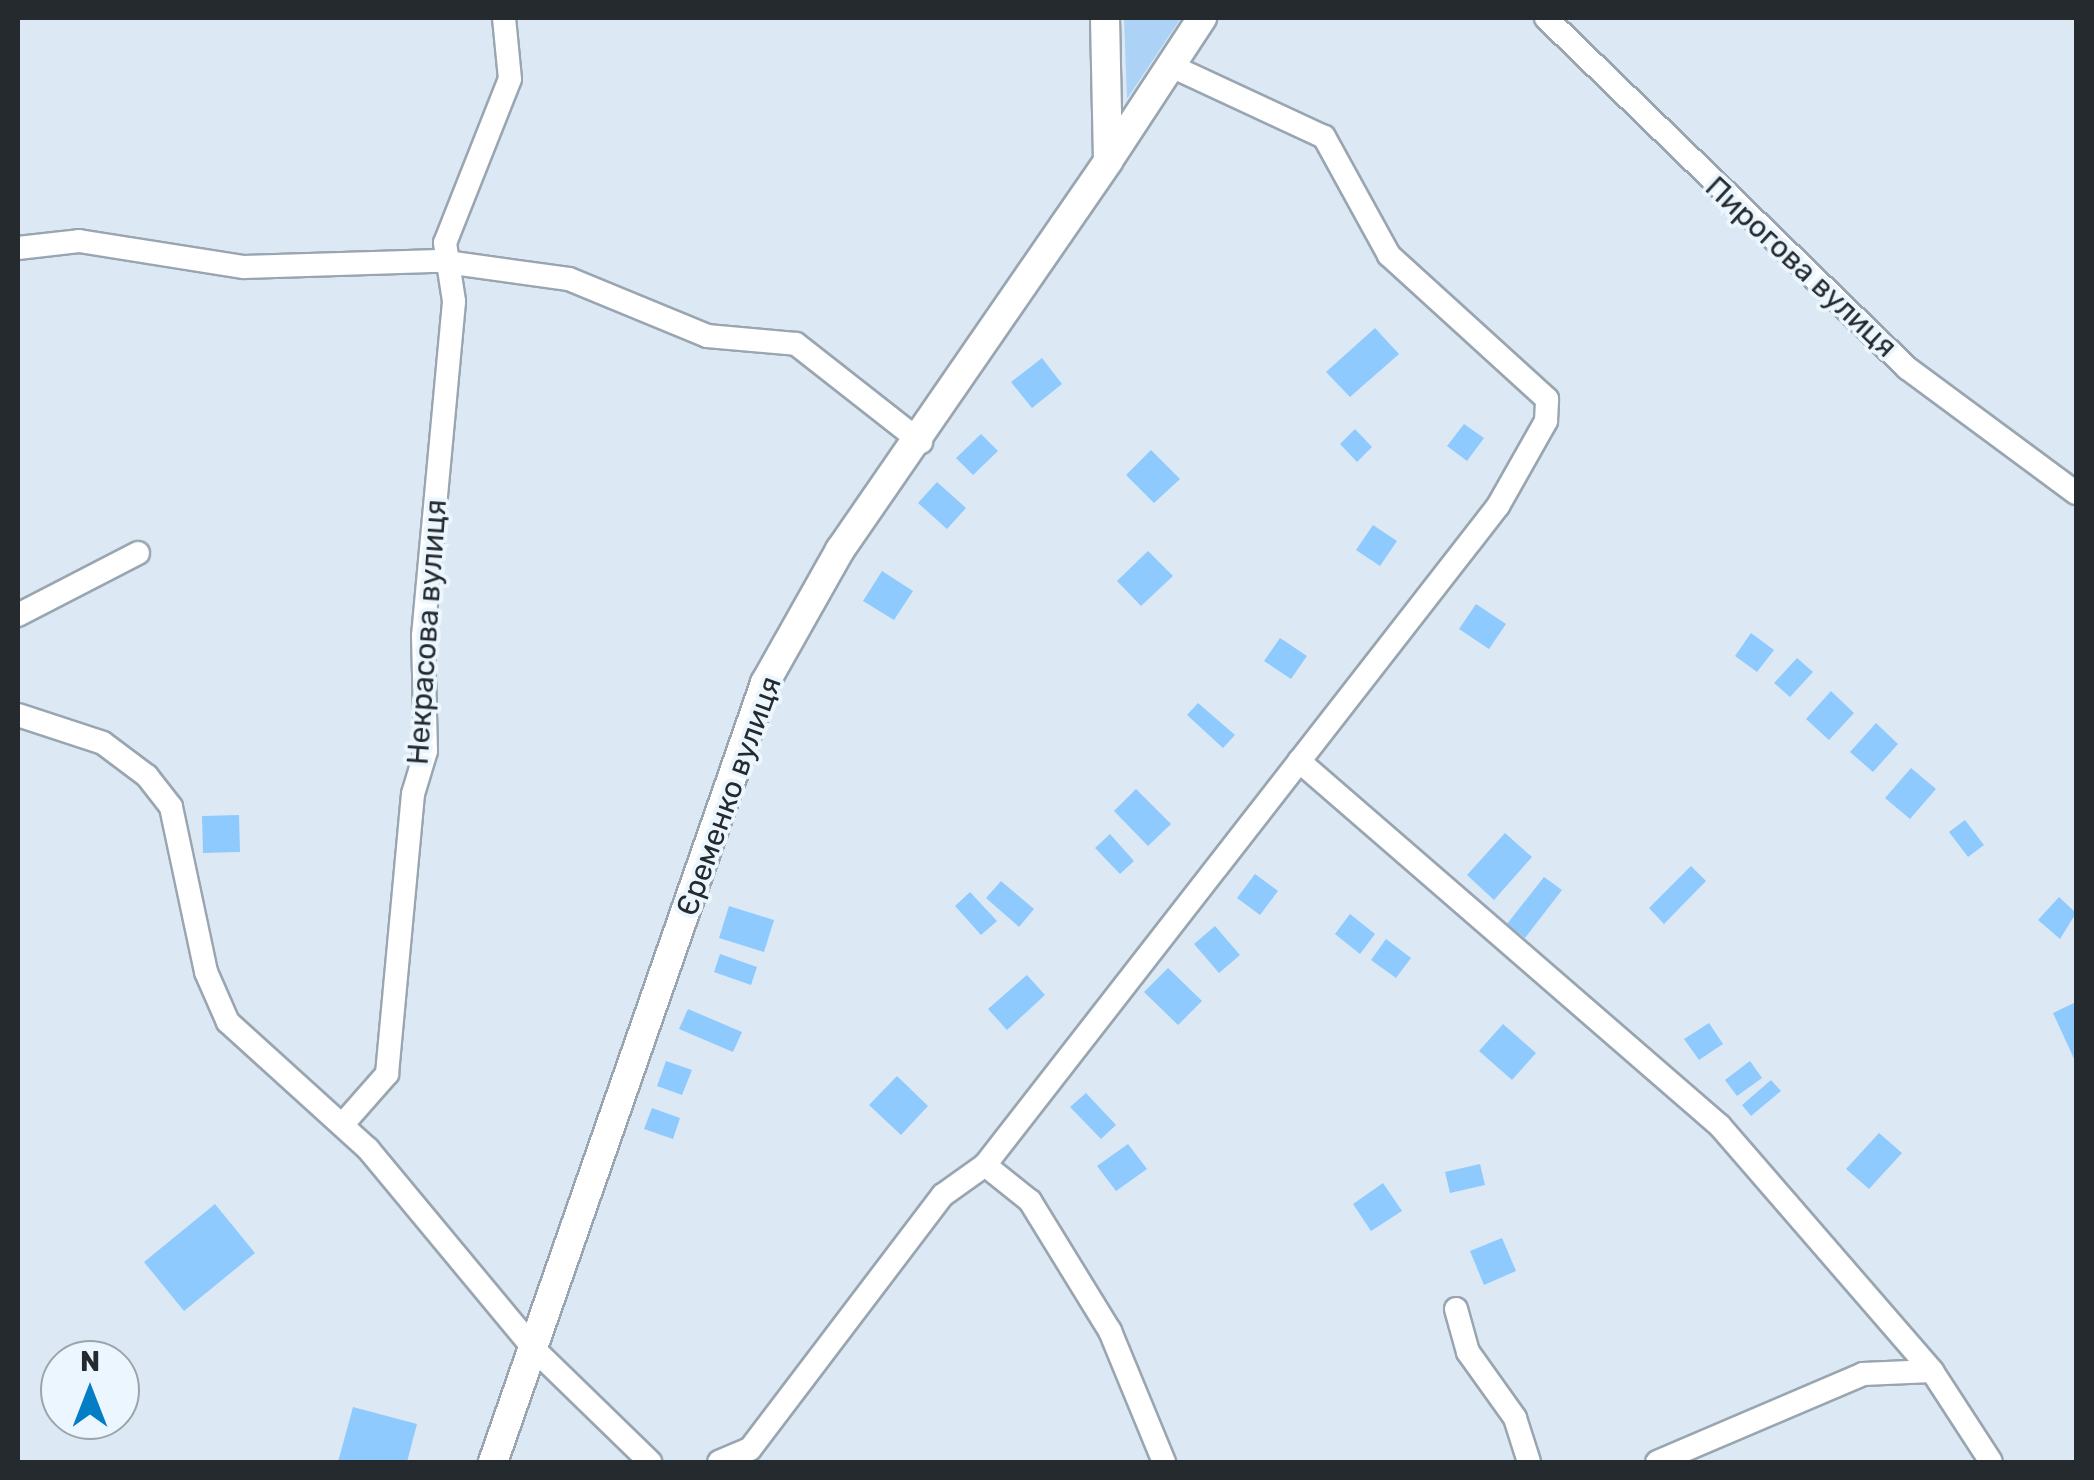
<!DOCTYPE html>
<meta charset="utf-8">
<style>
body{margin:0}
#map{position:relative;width:2094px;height:1480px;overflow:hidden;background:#dce9f4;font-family:Rubik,sans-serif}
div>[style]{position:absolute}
.green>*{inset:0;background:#acd3f5}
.building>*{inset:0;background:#8ecafe}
.roads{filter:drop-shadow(2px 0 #99a6b1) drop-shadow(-2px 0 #99a6b1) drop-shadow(0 2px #99a6b1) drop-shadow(0 -2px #99a6b1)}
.minor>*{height:22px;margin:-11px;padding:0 11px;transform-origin:11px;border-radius:11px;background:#fff}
.tertiary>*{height:28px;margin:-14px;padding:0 14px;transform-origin:14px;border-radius:14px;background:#fff}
span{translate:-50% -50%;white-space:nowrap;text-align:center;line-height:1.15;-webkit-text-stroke:8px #ebf6ff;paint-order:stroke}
.street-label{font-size:30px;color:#252a2e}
.frame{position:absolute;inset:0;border:20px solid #252a2e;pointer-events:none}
.north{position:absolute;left:40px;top:1340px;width:100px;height:100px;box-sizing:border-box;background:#ebf6ff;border:2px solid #9ca4ab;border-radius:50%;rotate:0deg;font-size:28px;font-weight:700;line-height:40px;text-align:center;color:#252a2e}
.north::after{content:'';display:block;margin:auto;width:35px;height:45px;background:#027dc6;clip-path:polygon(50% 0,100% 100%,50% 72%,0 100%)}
</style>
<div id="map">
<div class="green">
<div style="clip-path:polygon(1124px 18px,1181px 18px,1127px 99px)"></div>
</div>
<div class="building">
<div style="clip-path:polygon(1375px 328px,1399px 354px,1350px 397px,1326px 372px)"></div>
<div style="clip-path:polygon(1042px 358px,1062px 384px,1032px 408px,1011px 382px)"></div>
<div style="clip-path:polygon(1464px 424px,1484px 438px,1467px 461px,1447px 446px)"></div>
<div style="clip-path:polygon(1355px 429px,1372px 447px,1357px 462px,1340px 444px)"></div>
<div style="clip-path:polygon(981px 434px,998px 451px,973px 475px,956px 458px)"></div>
<div style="clip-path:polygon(1151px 450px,1180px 479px,1154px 503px,1126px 475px)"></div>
<div style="clip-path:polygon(937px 482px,966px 508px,947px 529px,918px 503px)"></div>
<div style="clip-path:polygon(1373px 525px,1397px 541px,1380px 566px,1356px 550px)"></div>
<div style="clip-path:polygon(1148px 551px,1173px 576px,1141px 606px,1117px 581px)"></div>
<div style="clip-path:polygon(882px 571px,913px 591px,894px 620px,863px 601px)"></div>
<div style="clip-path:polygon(1476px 604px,1506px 624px,1489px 649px,1459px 629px)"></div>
<div style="clip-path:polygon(1751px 633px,1774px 650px,1757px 672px,1735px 656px)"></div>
<div style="clip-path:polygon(1280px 638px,1307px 656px,1291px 679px,1264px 661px)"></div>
<div style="clip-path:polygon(1797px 658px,1813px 672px,1790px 697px,1774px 683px)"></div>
<div style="clip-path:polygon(1831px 691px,1854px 713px,1829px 740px,1806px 719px)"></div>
<div style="clip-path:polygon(1198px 703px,1235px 735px,1223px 748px,1187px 715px)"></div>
<div style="clip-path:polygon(1876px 723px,1898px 744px,1873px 772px,1850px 752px)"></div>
<div style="clip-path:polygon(1911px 768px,1936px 789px,1910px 819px,1885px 798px)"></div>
<div style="clip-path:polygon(1136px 789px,1171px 824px,1148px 846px,1114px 811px)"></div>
<div style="clip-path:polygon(239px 815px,240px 852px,203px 853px,202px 816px)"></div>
<div style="clip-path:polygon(1965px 820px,1984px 845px,1968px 857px,1949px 832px)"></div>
<div style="clip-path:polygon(1505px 833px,1532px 857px,1494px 900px,1467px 875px)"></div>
<div style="clip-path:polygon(1110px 834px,1134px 861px,1120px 874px,1095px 848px)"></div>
<div style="clip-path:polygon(1691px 866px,1706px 881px,1664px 924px,1649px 908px)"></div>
<div style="clip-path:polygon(1255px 874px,1278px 891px,1260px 915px,1237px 898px)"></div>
<div style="clip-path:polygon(1544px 877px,1562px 890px,1525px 938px,1507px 924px)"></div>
<div style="clip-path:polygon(1001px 881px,1034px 909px,1019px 927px,986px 898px)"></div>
<div style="clip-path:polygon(970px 892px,997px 921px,981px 935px,955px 906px)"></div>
<div style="clip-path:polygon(2059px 897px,2076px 913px,2060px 939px,2038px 920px)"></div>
<div style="clip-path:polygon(729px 906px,774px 920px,764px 952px,719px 938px)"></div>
<div style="clip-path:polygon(1350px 914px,1375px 934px,1360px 954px,1335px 934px)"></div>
<div style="clip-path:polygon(1215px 926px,1240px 955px,1219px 973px,1194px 944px)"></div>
<div style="clip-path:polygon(1386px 939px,1411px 958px,1396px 978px,1371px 960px)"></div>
<div style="clip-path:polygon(720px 954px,757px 967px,751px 985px,714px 972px)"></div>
<div style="clip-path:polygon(1168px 968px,1202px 1001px,1178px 1025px,1144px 992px)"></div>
<div style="clip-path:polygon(1027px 975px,1045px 995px,1007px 1030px,988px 1009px)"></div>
<div style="clip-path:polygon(2076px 1002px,2076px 1063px,2053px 1013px)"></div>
<div style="clip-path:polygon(688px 1009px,742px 1032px,733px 1052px,679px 1029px)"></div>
<div style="clip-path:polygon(1709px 1023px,1723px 1044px,1699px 1060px,1684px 1039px)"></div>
<div style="clip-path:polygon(1503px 1024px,1536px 1053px,1512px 1080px,1479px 1051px)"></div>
<div style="clip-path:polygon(666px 1061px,692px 1070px,682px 1095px,657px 1086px)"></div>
<div style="clip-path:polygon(1750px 1061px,1762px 1078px,1737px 1096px,1725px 1080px)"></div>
<div style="clip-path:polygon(897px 1076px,928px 1106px,901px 1135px,869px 1105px)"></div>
<div style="clip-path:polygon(1771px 1080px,1781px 1091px,1751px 1116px,1742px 1105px)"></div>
<div style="clip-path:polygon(1086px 1093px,1116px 1125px,1101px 1139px,1070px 1107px)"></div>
<div style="clip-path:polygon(652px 1108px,680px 1118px,673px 1139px,644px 1129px)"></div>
<div style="clip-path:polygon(1879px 1133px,1902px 1153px,1869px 1189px,1846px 1169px)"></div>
<div style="clip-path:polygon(1128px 1144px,1147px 1169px,1116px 1191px,1097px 1166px)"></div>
<div style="clip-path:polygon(1480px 1164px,1485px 1185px,1450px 1193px,1445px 1172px)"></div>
<div style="clip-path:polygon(1383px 1183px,1402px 1211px,1371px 1231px,1353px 1204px)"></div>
<div style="clip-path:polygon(215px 1204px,255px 1253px,184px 1311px,144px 1262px)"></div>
<div style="clip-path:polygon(1502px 1238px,1516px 1271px,1484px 1285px,1470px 1251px)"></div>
<div style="clip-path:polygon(353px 1407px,417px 1424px,407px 1462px,338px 1462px)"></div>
</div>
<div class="roads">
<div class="minor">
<div style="left:1546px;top:18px;width:503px;rotate:44.11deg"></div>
<div style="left:1907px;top:368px;width:210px;rotate:36.5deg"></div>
<div style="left:18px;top:248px;width:61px;rotate:-6.5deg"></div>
<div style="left:79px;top:241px;width:167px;rotate:9deg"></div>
<div style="left:244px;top:267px;width:195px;rotate:-1.8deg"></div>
<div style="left:439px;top:261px;width:131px;rotate:7.9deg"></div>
<div style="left:569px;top:279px;width:149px;rotate:22.4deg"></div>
<div style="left:707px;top:336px;width:89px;rotate:5.1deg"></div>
<div style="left:796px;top:344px;width:159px;rotate:38.1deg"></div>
<div style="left:18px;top:615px;width:135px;rotate:-27.3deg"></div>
<div style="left:18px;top:715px;width:89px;rotate:18.2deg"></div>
<div style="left:103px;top:743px;width:55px;rotate:36.9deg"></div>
<div style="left:147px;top:776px;width:39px;rotate:52deg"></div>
<div style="left:171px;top:807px;width:169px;rotate:78deg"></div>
<div style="left:206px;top:972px;width:55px;rotate:66.3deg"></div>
<div style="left:228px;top:1022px;width:189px;rotate:42.2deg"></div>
<div style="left:368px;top:1149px;width:260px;rotate:50.3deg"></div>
<div style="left:534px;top:1349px;width:162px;rotate:44.2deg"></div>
<div style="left:1299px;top:761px;width:557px;rotate:40.92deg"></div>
<div style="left:1720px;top:1126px;width:324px;rotate:49.1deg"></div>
<div style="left:1932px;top:1371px;width:108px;rotate:57deg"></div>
<div style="left:343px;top:1124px;width:67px;rotate:-48.7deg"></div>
<div style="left:387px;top:1074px;width:281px;rotate:-84.7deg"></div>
<div style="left:413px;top:794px;width:45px;rotate:-73.2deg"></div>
<div style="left:426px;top:751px;width:115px;rotate:-91.5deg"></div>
<div style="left:423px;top:636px;width:336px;rotate:-84.7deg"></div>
<div style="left:454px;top:301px;width:59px;rotate:-98.8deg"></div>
<div style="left:445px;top:243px;width:176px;rotate:-68.4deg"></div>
<div style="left:510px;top:79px;width:61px;rotate:-95.6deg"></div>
<div style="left:985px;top:1165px;width:835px;rotate:-52.1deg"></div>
<div style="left:1498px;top:506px;width:98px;rotate:-60.5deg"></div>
<div style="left:1546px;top:421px;width:22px;rotate:-87deg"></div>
<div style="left:1547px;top:399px;width:214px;rotate:-137.7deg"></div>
<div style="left:1389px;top:255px;width:135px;rotate:-118.8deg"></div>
<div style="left:1324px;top:137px;width:169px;rotate:-155.1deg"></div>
<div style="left:1456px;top:1309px;width:45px;rotate:74.4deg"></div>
<div style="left:1468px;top:1352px;width:81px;rotate:54.5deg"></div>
<div style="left:1515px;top:1418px;width:46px;rotate:72.3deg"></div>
<div style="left:719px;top:1462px;width:34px;rotate:-23deg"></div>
<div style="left:750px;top:1449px;width:319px;rotate:-52.8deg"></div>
<div style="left:943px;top:1195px;width:52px;rotate:-35.5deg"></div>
<div style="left:985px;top:1165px;width:58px;rotate:38.7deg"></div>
<div style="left:1030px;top:1201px;width:153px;rotate:58.4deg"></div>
<div style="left:1110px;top:1331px;width:142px;rotate:67.6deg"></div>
<div style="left:1657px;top:1462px;width:224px;rotate:-23.1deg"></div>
<div style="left:1863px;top:1374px;width:69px;rotate:-2.5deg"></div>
</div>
<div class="tertiary">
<div style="left:1110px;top:158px;width:168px;rotate:-56.7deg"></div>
<div style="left:493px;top:1462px;width:825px;rotate:-70.75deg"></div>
<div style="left:765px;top:683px;width:153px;rotate:-60.6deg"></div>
<div style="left:840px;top:550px;width:472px;rotate:-55.4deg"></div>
<div style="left:1108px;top:161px;width:143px;rotate:-91.2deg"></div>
</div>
</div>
<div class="street-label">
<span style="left:1801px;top:267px;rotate:43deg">Пирогова вулиця</span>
<span style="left:427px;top:632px;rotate:-86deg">Некрасова вулиця</span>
<span style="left:729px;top:796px;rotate:-70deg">Єременко вулиця</span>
</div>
<div class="frame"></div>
<div class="north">N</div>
</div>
